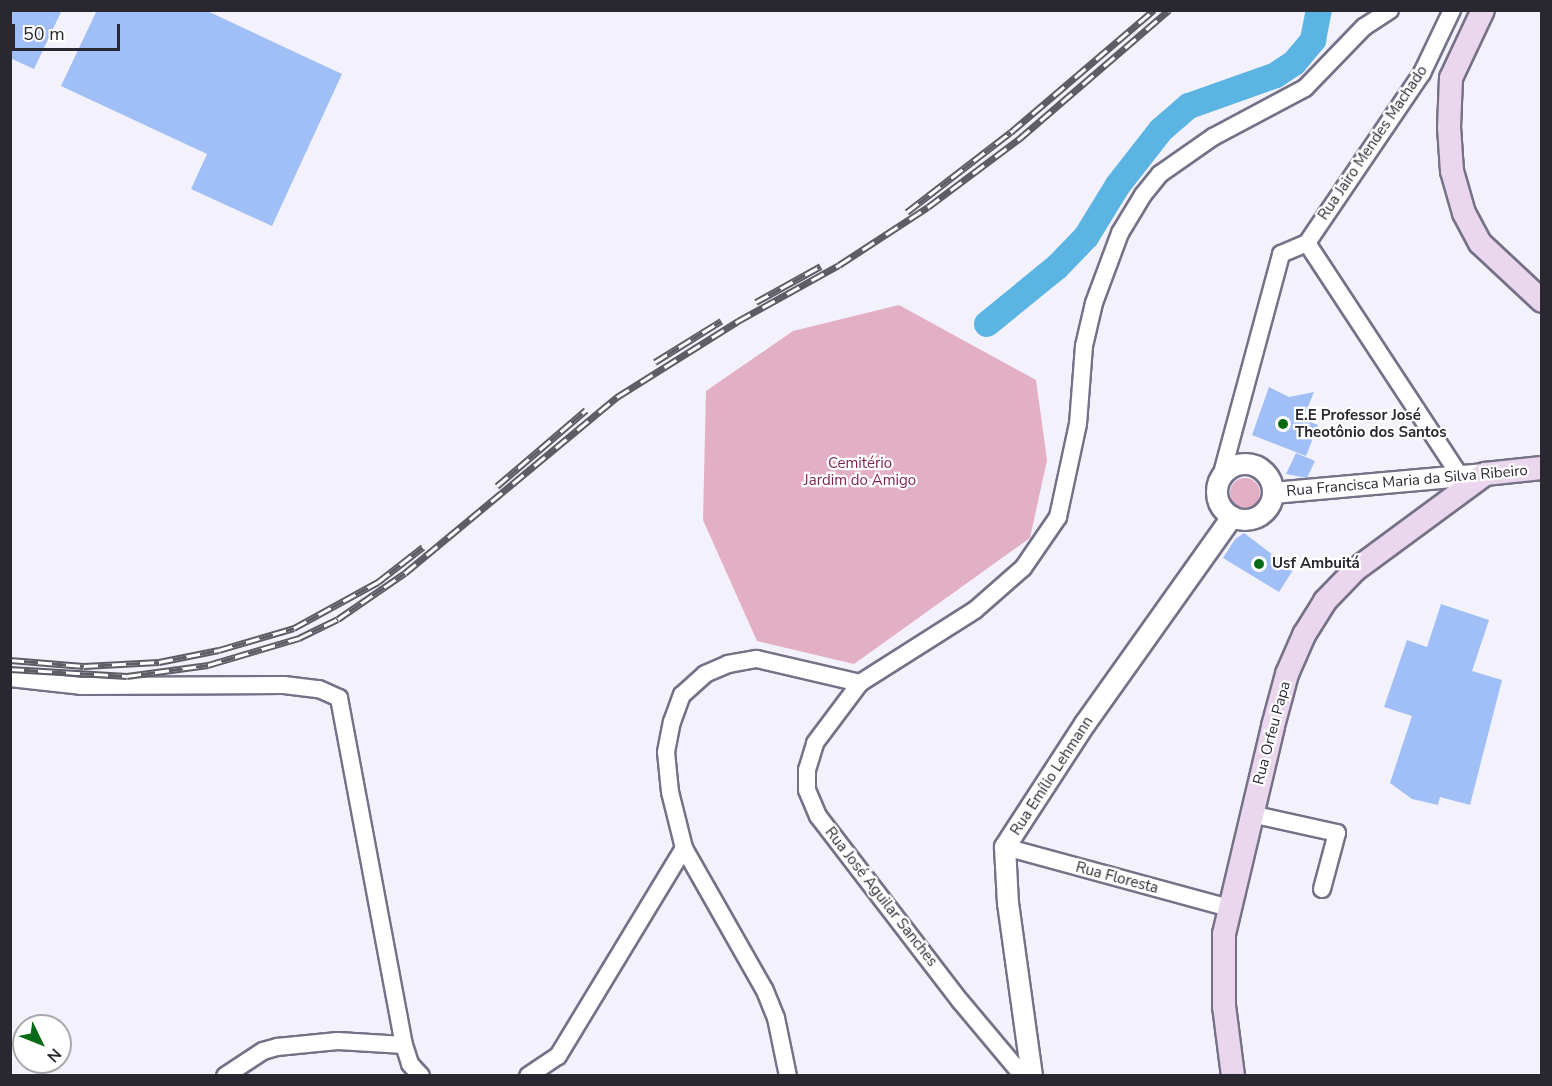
<!DOCTYPE html>
<meta charset="utf-8">
<style>
body{margin:0}
#map{position:relative;width:1552px;height:1086px;overflow:hidden;background:#f3f2fc;font-family:"Nunito Sans",sans-serif}
div>[style]{position:absolute}
.green>*{inset:0;background:#e2afc5}
.round{border-radius:50%}
.river>*{height:26px;margin:-13px;padding:0 13px;transform-origin:13px;border-radius:13px;background:#5bb4e2}
.building>*{inset:0;background:#a1bff7}
.roads{filter:drop-shadow(2px 0 #757188) drop-shadow(-2px 0 #757188) drop-shadow(0 2px #757188) drop-shadow(0 -2px #757188)}
.minor>*{height:16px;margin:-8px;padding:0 8px;transform-origin:8px;border-radius:8px;background:#fff}
.tertiary>*{height:20px;margin:-10px;padding:0 10px;transform-origin:10px;border-radius:10px;background:#fff}
.tertiary>.ring{margin:-10px;padding:0;box-sizing:content-box;background:none;border:20px solid #fff;border-radius:50%}
.secondary>*{height:22px;margin:-11px;padding:0 11px;transform-origin:11px;border-radius:11px;background:#ead6ed}
.rail>*{height:7px;margin-top:-3.5px;transform-origin:0;background:repeating-linear-gradient(90deg,#fff 0 14px,#5e5d66 0 28px);box-sizing:border-box;border-block:2px solid #5e5d66}
.dots>*{width:16px;height:16px;translate:-50% -50%;box-sizing:border-box;border:3px solid #fff;border-radius:50%}
span{translate:-50% -50%;white-space:nowrap;text-align:center;line-height:1.15;-webkit-text-stroke:4.5px #fff;paint-order:stroke}
.street-label{font-size:15px;color:#292831}
.poi-label{font-size:15px;color:#292831;font-weight:700}
.left{translate:0 -50%;text-align:left}
.park-label{font-size:15px;color:#812356}
.frame{position:absolute;inset:0;border:12px solid #292831;pointer-events:none}
.north{position:absolute;left:12px;top:1014px;width:60px;height:60px;box-sizing:border-box;background:#fff;border:2px solid #a9a9ad;border-radius:50%;rotate:133deg;font-size:16px;font-weight:700;line-height:24px;text-align:center;color:#292831}
.north::after{content:'';display:block;margin:auto;width:21px;height:27px;background:#076a16;clip-path:polygon(50% 0,100% 100%,50% 72%,0 100%)}
.scale{position:absolute;left:12px;top:24px;width:108px;height:27px;box-sizing:border-box;border:3px solid #292831;border-top:0;padding-left:8px;font-size:18px;line-height:21px;white-space:nowrap;color:#292831;-webkit-text-stroke:4px #fff;paint-order:stroke}
</style>
<div id="map">
<div class="green">
<div style="clip-path:polygon(899px 305px,1036px 380px,1047px 460px,1030px 538px,854px 664px,757px 641px,703px 520px,706px 391px,793px 331px)"></div>
<div class="round" style="left:1230px;top:478px;width:30px;height:30px"></div>
</div>
<div class="river">
<div style="left:987px;top:324px;width:90px;rotate:-39.2deg"></div>
<div style="left:1057px;top:267px;width:42px;rotate:-46deg"></div>
<div style="left:1086px;top:237px;width:61px;rotate:-58.4deg"></div>
<div style="left:1118px;top:185px;width:70px;rotate:-52deg"></div>
<div style="left:1161px;top:130px;width:37px;rotate:-41deg"></div>
<div style="left:1189px;top:106px;width:92px;rotate:-19.6deg"></div>
<div style="left:1276px;top:75px;width:22px;rotate:-34deg"></div>
<div style="left:1294px;top:63px;width:30px;rotate:-50deg"></div>
<div style="left:1313px;top:40px;width:31px;rotate:-79deg"></div>
</div>
<div class="building">
<div style="clip-path:polygon(10px 10px,62px 10px,34px 69px,10px 58px)"></div>
<div style="clip-path:polygon(97px 10px,205px 10px,342px 74px,272px 226px,191px 189px,207px 154px,61px 86px)"></div>
<div style="clip-path:polygon(1269px 387px,1289px 397px,1314px 392px,1303px 419px,1318px 425px,1306px 456px,1252px 435px)"></div>
<div style="clip-path:polygon(1296px 453px,1315px 461px,1307px 478px,1286px 474px)"></div>
<div style="clip-path:polygon(1244px 533px,1293px 570px,1279px 592px,1223px 558px,1235px 539px)"></div>
<div style="clip-path:polygon(1441px 604px,1489px 620px,1472px 671px,1502px 680px,1470px 805px,1440px 797px,1438px 805px,1412px 799px,1390px 783px,1412px 716px,1384px 707px,1407px 640px,1427px 647px)"></div>
</div>
<div class="roads">
<div class="minor">
<div style="left:1307px;top:243px;width:277px;rotate:56.7deg"></div>
<div style="left:1221px;top:477px;width:231px;rotate:-74.9deg"></div>
<div style="left:1281px;top:254px;width:28px;rotate:-23deg"></div>
<div style="left:1307px;top:243px;width:205px;rotate:-55.9deg"></div>
<div style="left:1422px;top:73px;width:70px;rotate:-64.5deg"></div>
<div style="left:10px;top:678px;width:71px;rotate:6.4deg"></div>
<div style="left:81px;top:686px;width:203px;rotate:-0.3deg"></div>
<div style="left:284px;top:685px;width:35px;rotate:7deg"></div>
<div style="left:319px;top:689px;width:22px;rotate:24deg"></div>
<div style="left:339px;top:698px;width:353px;rotate:79.4deg"></div>
<div style="left:404px;top:1045px;width:20px;rotate:72deg"></div>
<div style="left:410px;top:1064px;width:16px;rotate:47deg"></div>
<div style="left:1251px;top:814px;width:88px;rotate:12.5deg"></div>
<div style="left:1337px;top:833px;width:58px;rotate:105deg"></div>
<div style="left:1005px;top:847px;width:233px;rotate:15.2deg"></div>
<div style="left:225px;top:1076px;width:45px;rotate:-33.3deg"></div>
<div style="left:263px;top:1051px;width:15px;rotate:-16deg"></div>
<div style="left:277px;top:1047px;width:61px;rotate:-5.6deg"></div>
<div style="left:338px;top:1041px;width:66px;rotate:3.5deg"></div>
<div style="left:528px;top:1076px;width:36px;rotate:-34deg"></div>
<div style="left:558px;top:1056px;width:243px;rotate:-58.8deg"></div>
<div style="left:788px;top:1076px;width:59px;rotate:-101.7deg"></div>
<div style="left:776px;top:1018px;width:31px;rotate:-112deg"></div>
<div style="left:764px;top:989px;width:162px;rotate:-119.6deg"></div>
<div style="left:684px;top:848px;width:58px;rotate:-104deg"></div>
<div style="left:670px;top:792px;width:40px;rotate:-95.7deg"></div>
<div style="left:666px;top:752px;width:31px;rotate:-79deg"></div>
<div style="left:672px;top:722px;width:29px;rotate:-70deg"></div>
<div style="left:682px;top:695px;width:31px;rotate:-42deg"></div>
<div style="left:705px;top:674px;width:25px;rotate:-23deg"></div>
<div style="left:728px;top:664px;width:29px;rotate:-10deg"></div>
<div style="left:757px;top:659px;width:106px;rotate:13.1deg"></div>
<div style="left:1023px;top:1076px;width:98px;rotate:-130deg"></div>
<div style="left:960px;top:1001px;width:233px;rotate:-127.5deg"></div>
<div style="left:818px;top:816px;width:28px;rotate:-113deg"></div>
<div style="left:807px;top:790px;width:20px;rotate:-90deg"></div>
<div style="left:807px;top:770px;width:28px;rotate:-73deg"></div>
<div style="left:815px;top:743px;width:75px;rotate:-53.1deg"></div>
<div style="left:860px;top:683px;width:136px;rotate:-32.4deg"></div>
<div style="left:975px;top:610px;width:64px;rotate:-41.2deg"></div>
<div style="left:1023px;top:568px;width:62px;rotate:-55.5deg"></div>
<div style="left:1058px;top:517px;width:95px;rotate:-77.9deg"></div>
<div style="left:1078px;top:424px;width:78px;rotate:-85.6deg"></div>
<div style="left:1084px;top:346px;width:44px;rotate:-76.9deg"></div>
<div style="left:1094px;top:303px;width:75px;rotate:-69.6deg"></div>
<div style="left:1120px;top:233px;width:44px;rotate:-58.8deg"></div>
<div style="left:1143px;top:195px;width:27px;rotate:-51deg"></div>
<div style="left:1160px;top:174px;width:65px;rotate:-34.9deg"></div>
<div style="left:1213px;top:137px;width:104px;rotate:-28deg"></div>
<div style="left:1305px;top:88px;width:85px;rotate:-46deg"></div>
<div style="left:1364px;top:27px;width:31px;rotate:-33deg"></div>
</div>
<div class="tertiary">
<div class="ring" style="left:1217px;top:464px;width:36px;height:36px"></div>
<div style="left:1273px;top:493px;width:213px;rotate:-5.1deg"></div>
<div style="left:1032px;top:1076px;width:174px;rotate:-97.9deg"></div>
<div style="left:1008px;top:904px;width:57px;rotate:-93deg"></div>
<div style="left:1005px;top:847px;width:147px;rotate:-57deg"></div>
<div style="left:1085px;top:724px;width:254px;rotate:-54.6deg"></div>
</div>
<div class="secondary">
<div style="left:1483px;top:10px;width:75px;rotate:115.2deg"></div>
<div style="left:1451px;top:78px;width:49px;rotate:92.3deg"></div>
<div style="left:1449px;top:127px;width:44px;rotate:86.1deg"></div>
<div style="left:1452px;top:171px;width:44px;rotate:74.1deg"></div>
<div style="left:1464px;top:213px;width:34px;rotate:62deg"></div>
<div style="left:1480px;top:243px;width:85px;rotate:43.1deg"></div>
<div style="left:1233px;top:1076px;width:71px;rotate:-97.3deg"></div>
<div style="left:1224px;top:1006px;width:72px;rotate:-90deg"></div>
<div style="left:1224px;top:934px;width:214px;rotate:-76.7deg"></div>
<div style="left:1273px;top:726px;width:54px;rotate:-74.9deg"></div>
<div style="left:1287px;top:674px;width:43px;rotate:-66.4deg"></div>
<div style="left:1304px;top:635px;width:40px;rotate:-58deg"></div>
<div style="left:1325px;top:601px;width:43px;rotate:-45.9deg"></div>
<div style="left:1355px;top:570px;width:162px;rotate:-36.4deg"></div>
<div style="left:1485px;top:474px;width:57px;rotate:-6deg"></div>
</div>
</div>
<div class="rail">
<div style="left:907px;top:212px;width:131px;rotate:-37.6deg"></div>
<div style="left:1011px;top:132px;width:188px;rotate:-40.5deg"></div>
<div style="left:756px;top:302px;width:74px;rotate:-29deg"></div>
<div style="left:655px;top:362px;width:78px;rotate:-31.8deg"></div>
<div style="left:497px;top:486px;width:117px;rotate:-40.5deg"></div>
<div style="left:10px;top:660px;width:74px;rotate:4.6deg"></div>
<div style="left:84px;top:666px;width:75px;rotate:-3.1deg"></div>
<div style="left:159px;top:662px;width:61px;rotate:-11.3deg"></div>
<div style="left:219px;top:650px;width:78px;rotate:-16.3deg"></div>
<div style="left:294px;top:628px;width:96px;rotate:-28.7deg"></div>
<div style="left:378px;top:582px;width:57px;rotate:-37.9deg"></div>
<div style="left:10px;top:669px;width:117px;rotate:3.4deg"></div>
<div style="left:127px;top:676px;width:82px;rotate:-7.7deg"></div>
<div style="left:208px;top:665px;width:95px;rotate:-16.5deg"></div>
<div style="left:299px;top:638px;width:43px;rotate:-26deg"></div>
<div style="left:338px;top:619px;width:81px;rotate:-34.5deg"></div>
<div style="left:405px;top:573px;width:276px;rotate:-39.7deg"></div>
<div style="left:617px;top:397px;width:143px;rotate:-32.1deg"></div>
<div style="left:738px;top:321px;width:115px;rotate:-29deg"></div>
<div style="left:839px;top:265px;width:106px;rotate:-33.1deg"></div>
<div style="left:928px;top:207px;width:114px;rotate:-36.8deg"></div>
<div style="left:1019px;top:139px;width:198px;rotate:-40.7deg"></div>
</div>
<div class="dots">
<div style="left:1283px;top:424px;background:#076a16"></div>
<div style="left:1259px;top:564px;background:#076a16"></div>
</div>
<div class="street-label">
<span style="left:1373px;top:143px;rotate:-56deg">Rua Jairo Mendes Machado</span>
<span style="left:1407px;top:481px;rotate:-5deg">Rua Francisca Maria da Silva Ribeiro</span>
<span style="left:1272px;top:733px;rotate:-75deg">Rua Orfeu Papa</span>
<span style="left:1052px;top:776px;rotate:-57deg">Rua Emílio Lehmann</span>
<span style="left:1117px;top:878px;rotate:15deg">Rua Floresta</span>
<span style="left:881px;top:897px;rotate:52deg">Rua José Aguilar Sanches</span>
</div>
<div class="poi-label">
<span class="left" style="left:1295px;top:424px">E.E Professor José<br>Theotônio dos Santos</span>
<span class="left" style="left:1272px;top:564px">Usf Ambuitá</span>
</div>
<div class="park-label">
<span style="left:860px;top:472px">Cemitério<br>Jardim do Amigo</span>
</div>
<div class="frame"></div>
<div class="north">N</div>
<div class="scale">50 m</div>
</div>
